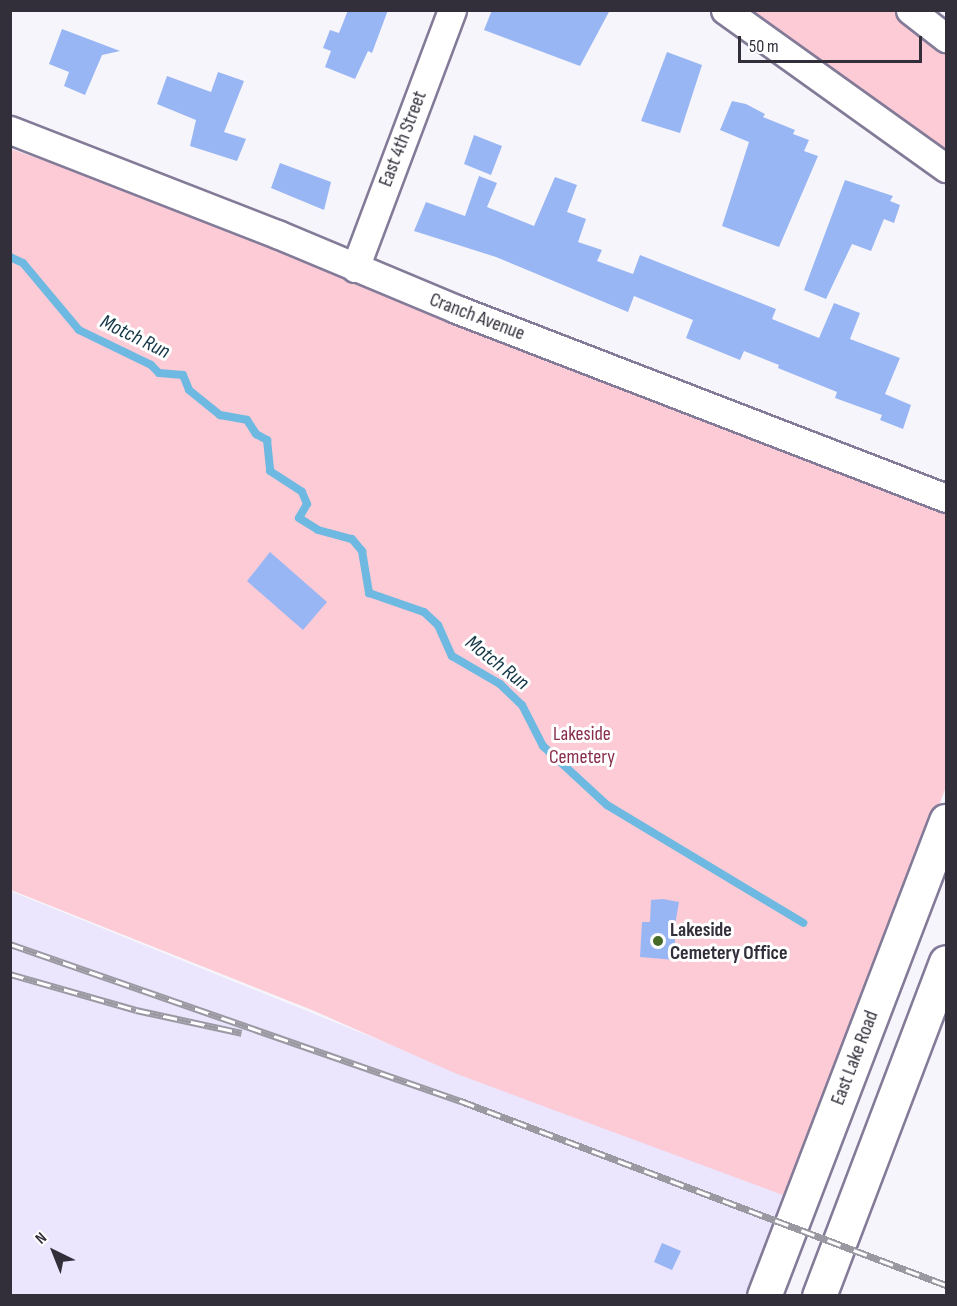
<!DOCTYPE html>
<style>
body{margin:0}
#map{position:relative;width:957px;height:1306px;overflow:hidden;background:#f6f5fb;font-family:"Sofia Sans Condensed",sans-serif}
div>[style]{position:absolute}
.built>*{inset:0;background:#ebe5fd}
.green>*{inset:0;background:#fccbd6}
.stream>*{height:8px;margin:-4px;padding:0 4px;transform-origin:4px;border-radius:4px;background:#6db9e1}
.building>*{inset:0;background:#99b6f4}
.roads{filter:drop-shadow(2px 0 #837b98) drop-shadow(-2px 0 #837b98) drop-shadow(0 2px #837b98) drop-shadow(0 -2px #837b98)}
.street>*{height:27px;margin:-13.5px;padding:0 13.5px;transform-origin:13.5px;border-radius:13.5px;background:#fff}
.secondary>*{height:33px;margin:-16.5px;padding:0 16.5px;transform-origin:16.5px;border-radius:16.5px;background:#fff}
.rail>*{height:7px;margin-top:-3.5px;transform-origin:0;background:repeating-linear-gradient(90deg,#fff 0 14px,#9a98a1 0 28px);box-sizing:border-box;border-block:2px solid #9a98a1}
.dots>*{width:16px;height:16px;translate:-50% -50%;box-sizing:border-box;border:3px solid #fff;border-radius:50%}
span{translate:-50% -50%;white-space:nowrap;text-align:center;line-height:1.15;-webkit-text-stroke:6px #fff;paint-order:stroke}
.street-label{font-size:20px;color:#322f3b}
.park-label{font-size:20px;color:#882e4b}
.poi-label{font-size:20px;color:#322f3b;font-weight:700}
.left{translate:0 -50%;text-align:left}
.water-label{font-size:21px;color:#143747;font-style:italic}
.frame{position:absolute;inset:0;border:12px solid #322f3b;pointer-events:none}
.north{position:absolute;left:24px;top:1222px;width:60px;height:60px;-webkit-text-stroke:4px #fff;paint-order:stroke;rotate:317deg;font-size:16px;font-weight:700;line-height:24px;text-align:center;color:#322f3b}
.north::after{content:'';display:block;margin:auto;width:21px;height:27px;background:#322f3b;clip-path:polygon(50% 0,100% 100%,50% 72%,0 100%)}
.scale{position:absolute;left:738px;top:36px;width:184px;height:27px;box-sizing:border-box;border:3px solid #322f3b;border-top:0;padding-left:8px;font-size:18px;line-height:21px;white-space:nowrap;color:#322f3b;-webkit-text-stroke:4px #fff;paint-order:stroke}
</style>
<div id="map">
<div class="built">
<div style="clip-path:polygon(10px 891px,411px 1053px,788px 1197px,751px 1295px,11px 1295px)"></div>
</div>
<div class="green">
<div style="clip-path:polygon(745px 11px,894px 11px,946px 50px,946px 155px)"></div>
<div style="clip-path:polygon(11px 149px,174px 206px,946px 514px,946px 787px,788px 1197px,457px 1074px,312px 1010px,11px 890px)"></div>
</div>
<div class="stream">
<div style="left:10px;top:257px;width:14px;rotate:25deg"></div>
<div style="left:23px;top:263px;width:87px;rotate:50.1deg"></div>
<div style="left:79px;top:330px;width:80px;rotate:25.9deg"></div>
<div style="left:151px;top:365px;width:11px;rotate:45deg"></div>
<div style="left:159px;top:373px;width:24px;rotate:5deg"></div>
<div style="left:183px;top:375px;width:16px;rotate:68deg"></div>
<div style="left:189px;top:390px;width:40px;rotate:39deg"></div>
<div style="left:220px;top:415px;width:27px;rotate:10deg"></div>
<div style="left:247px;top:420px;width:17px;rotate:57deg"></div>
<div style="left:256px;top:434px;width:13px;rotate:29deg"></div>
<div style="left:267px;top:440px;width:31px;rotate:84deg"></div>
<div style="left:270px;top:471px;width:38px;rotate:33deg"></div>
<div style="left:302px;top:492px;width:13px;rotate:67deg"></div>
<div style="left:307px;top:504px;width:16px;rotate:120deg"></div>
<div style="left:299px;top:518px;width:22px;rotate:32deg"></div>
<div style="left:318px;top:530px;width:35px;rotate:15deg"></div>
<div style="left:352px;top:539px;width:16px;rotate:50deg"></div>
<div style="left:362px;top:551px;width:43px;rotate:80.5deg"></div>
<div style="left:369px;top:593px;width:58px;rotate:19.1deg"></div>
<div style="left:424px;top:612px;width:19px;rotate:43deg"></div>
<div style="left:438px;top:625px;width:34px;rotate:66deg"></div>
<div style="left:452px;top:656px;width:56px;rotate:30.3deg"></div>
<div style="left:500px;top:684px;width:30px;rotate:44deg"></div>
<div style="left:522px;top:705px;width:46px;rotate:62.9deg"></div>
<div style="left:543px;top:746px;width:87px;rotate:42.7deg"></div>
<div style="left:607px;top:805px;width:229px;rotate:31deg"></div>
</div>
<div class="building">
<div style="clip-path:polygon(348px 10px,388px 10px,372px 53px,368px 51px,355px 79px,325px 67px,331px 51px,323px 48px,330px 30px,339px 33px)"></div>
<div style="clip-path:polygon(492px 10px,610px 10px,580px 66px,484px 30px)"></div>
<div style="clip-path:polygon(62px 29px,120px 51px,102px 55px,85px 95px,64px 86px,69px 72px,49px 64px)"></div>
<div style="clip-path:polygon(667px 52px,702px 65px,680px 133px,641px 121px)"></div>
<div style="clip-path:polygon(218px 72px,244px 81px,224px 132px,246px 139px,237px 161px,190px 146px,196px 120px,157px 104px,167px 76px,211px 92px)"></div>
<div style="clip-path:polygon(732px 101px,746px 104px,765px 114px,763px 117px,795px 130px,793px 134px,809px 140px,804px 151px,818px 156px,779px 247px,722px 226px,749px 142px,720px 130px)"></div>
<div style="clip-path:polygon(474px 135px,502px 146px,491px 175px,464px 164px)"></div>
<div style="clip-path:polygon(280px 163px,331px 182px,324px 210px,271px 188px)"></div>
<div style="clip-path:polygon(479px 176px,497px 183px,487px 207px,534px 226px,555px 177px,577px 185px,567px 212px,586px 219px,578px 242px,602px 250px,597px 261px,633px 274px,640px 255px,776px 309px,772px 319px,819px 338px,834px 303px,860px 313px,850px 339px,900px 358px,885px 394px,911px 405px,903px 429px,880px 420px,882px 415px,835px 398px,837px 392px,778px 368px,779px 365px,744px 351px,740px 360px,686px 338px,693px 320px,634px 296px,628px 312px,496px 257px,414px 231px,426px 202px,465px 216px)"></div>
<div style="clip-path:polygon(845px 180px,893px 196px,890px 201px,900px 205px,894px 223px,884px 219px,871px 251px,852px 244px,826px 299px,804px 290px)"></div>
<div style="clip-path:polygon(270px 552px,327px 602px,303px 630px,247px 581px)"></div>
<div style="clip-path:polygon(663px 899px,679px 902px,675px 925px,675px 960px,640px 957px,642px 922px,650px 922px,651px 900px)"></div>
<div style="clip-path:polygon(662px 1243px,681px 1251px,672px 1270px,654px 1262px)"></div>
</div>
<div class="roads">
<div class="street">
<div style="left:725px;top:10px;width:272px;rotate:35.6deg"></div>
<div style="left:910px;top:10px;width:46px;rotate:37.9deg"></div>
<div style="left:10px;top:130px;width:287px;rotate:21.3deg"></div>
<div style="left:277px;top:234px;width:194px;rotate:22.7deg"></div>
<div style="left:456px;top:309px;width:525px;rotate:21.09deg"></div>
<div style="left:355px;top:268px;width:276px;rotate:-69.4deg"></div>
</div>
<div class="secondary">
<div style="left:764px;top:1296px;width:509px;rotate:-69.04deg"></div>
<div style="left:819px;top:1296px;width:357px;rotate:-69.2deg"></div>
</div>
</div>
<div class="rail">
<div style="left:10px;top:944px;width:478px;rotate:19.2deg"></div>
<div style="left:461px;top:1101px;width:519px;rotate:20.78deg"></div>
<div style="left:10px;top:974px;width:131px;rotate:15.9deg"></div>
<div style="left:136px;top:1010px;width:108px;rotate:12.2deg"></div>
</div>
<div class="dots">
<div style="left:658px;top:941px;background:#456b26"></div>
</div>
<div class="street-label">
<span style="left:403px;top:139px;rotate:-69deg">East 4th Street</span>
<span style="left:477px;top:317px;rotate:21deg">Cranch Avenue</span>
<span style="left:855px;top:1058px;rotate:-69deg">East Lake Road</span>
</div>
<div class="park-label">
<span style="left:582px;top:746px">Lakeside<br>Cemetery</span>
</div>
<div class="poi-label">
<span class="left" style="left:670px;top:942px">Lakeside<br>Cemetery Office</span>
</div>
<div class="water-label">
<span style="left:135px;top:337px;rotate:26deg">Motch Run</span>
<span style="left:497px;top:663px;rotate:38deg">Motch Run</span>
</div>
<div class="frame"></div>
<div class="north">N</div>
<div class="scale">50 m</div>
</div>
